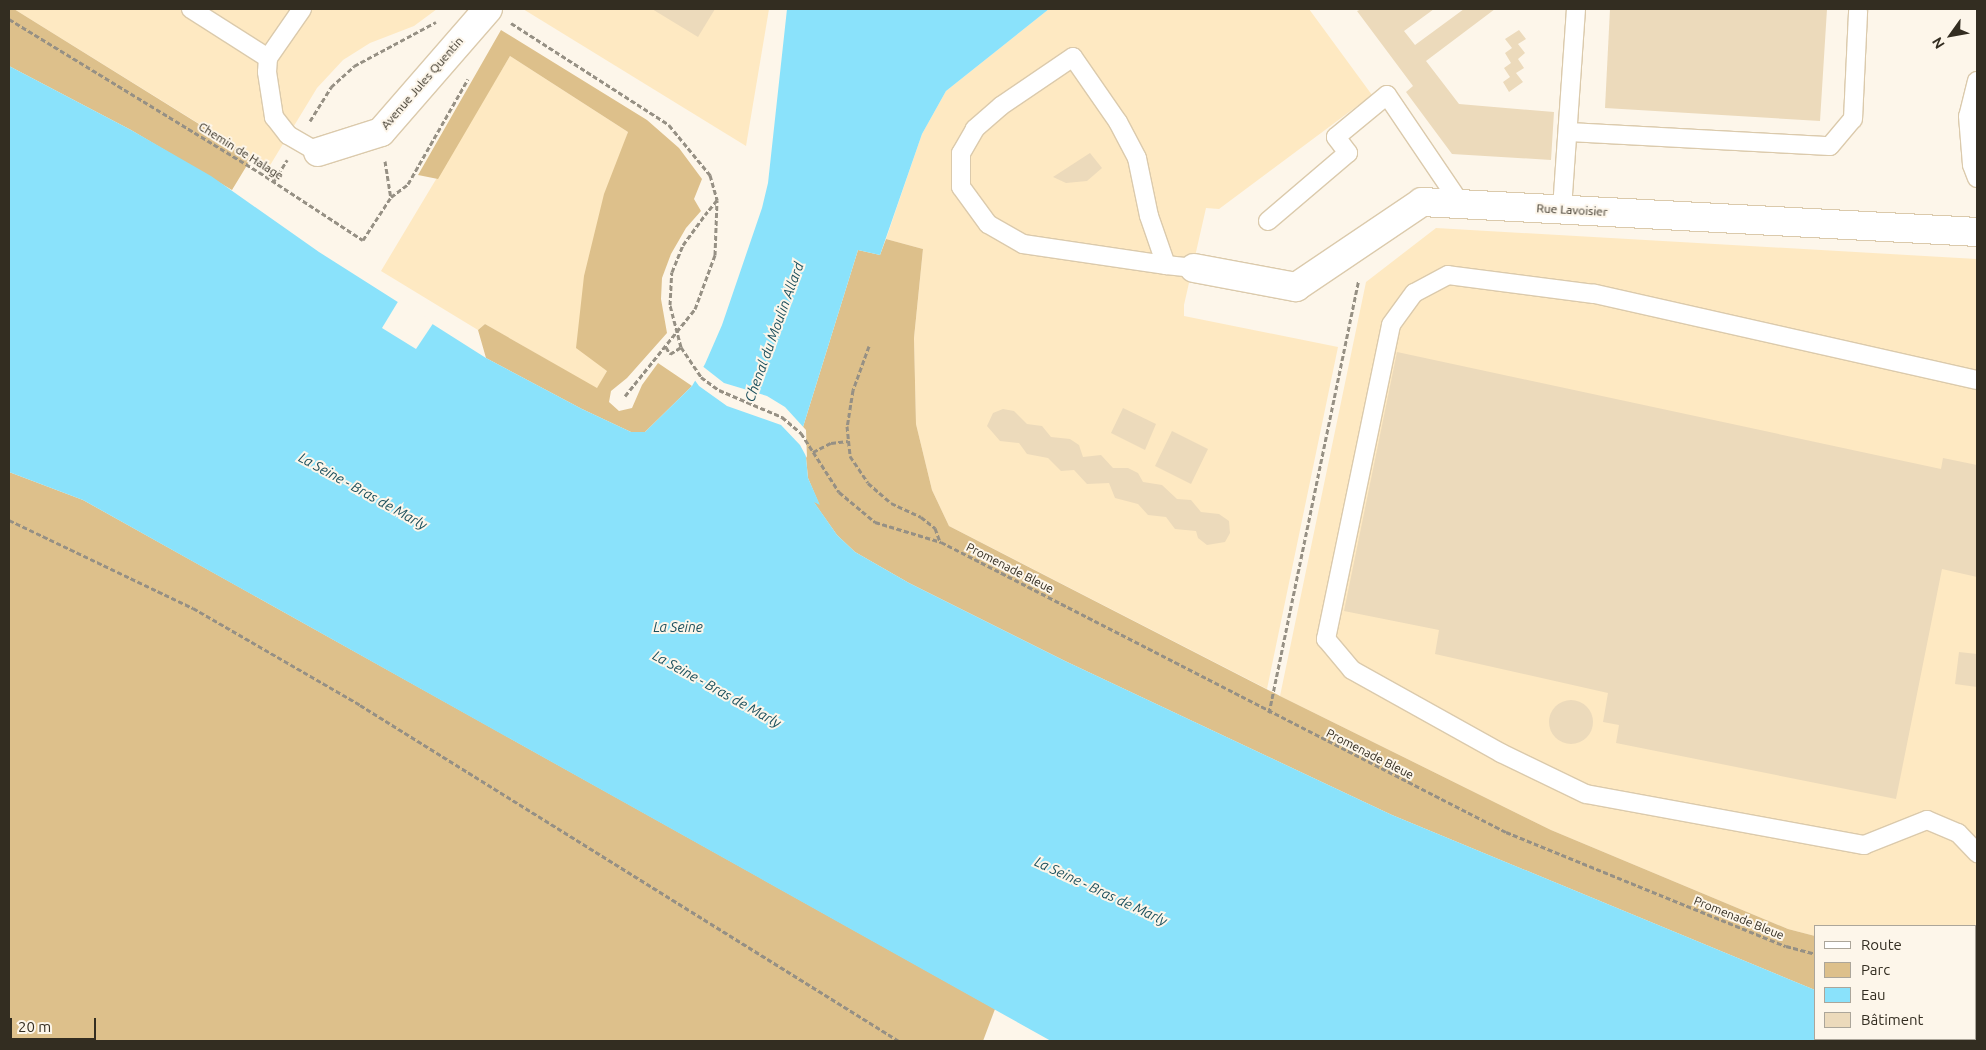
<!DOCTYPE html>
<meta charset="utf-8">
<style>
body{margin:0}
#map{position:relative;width:1986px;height:1050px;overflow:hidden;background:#fdf6ea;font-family:Ubuntu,sans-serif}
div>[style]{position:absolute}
.built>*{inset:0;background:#fee9c2}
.green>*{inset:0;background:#ddc08b}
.water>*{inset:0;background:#8ae2fb}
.pier>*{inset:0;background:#fdf6ea}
.building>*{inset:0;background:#ecdabb}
.round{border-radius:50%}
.path>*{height:3px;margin-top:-1.5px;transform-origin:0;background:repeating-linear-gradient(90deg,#969084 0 5px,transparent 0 7.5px)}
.roads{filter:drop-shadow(1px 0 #dbcaac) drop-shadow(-1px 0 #dbcaac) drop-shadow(0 1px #dbcaac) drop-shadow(0 -1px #dbcaac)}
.service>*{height:18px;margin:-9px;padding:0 9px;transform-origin:9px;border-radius:9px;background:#fff}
.minor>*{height:28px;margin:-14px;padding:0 14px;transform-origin:14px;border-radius:14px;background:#fff}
.path-bridge>*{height:3px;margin-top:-1.5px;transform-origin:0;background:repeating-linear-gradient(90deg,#969084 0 5px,transparent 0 7.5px)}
span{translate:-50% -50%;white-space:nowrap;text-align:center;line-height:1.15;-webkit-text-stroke:4px #fdf6ea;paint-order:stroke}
.street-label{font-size:12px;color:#332d21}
.water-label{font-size:14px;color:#1b4f5c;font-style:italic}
.frame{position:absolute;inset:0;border:10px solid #332d21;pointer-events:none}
.legend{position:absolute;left:1814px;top:925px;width:162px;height:115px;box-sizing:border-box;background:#fdf6ea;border:1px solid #aca69a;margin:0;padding:6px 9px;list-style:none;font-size:15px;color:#332d21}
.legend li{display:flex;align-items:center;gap:10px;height:25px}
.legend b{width:25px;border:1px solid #aca69a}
.north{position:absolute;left:1926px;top:10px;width:50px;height:50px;-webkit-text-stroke:4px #fdf6ea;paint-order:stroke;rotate:238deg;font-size:14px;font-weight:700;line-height:20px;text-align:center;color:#332d21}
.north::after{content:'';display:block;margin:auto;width:18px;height:22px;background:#332d21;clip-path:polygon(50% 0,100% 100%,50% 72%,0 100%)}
.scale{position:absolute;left:10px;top:1018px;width:86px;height:22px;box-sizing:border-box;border:2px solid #332d21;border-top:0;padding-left:6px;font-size:15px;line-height:18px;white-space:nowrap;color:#332d21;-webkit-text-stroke:4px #fdf6ea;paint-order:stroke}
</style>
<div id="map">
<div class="built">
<div style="clip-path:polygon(14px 9px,437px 9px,414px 26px,370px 43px,343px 60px,317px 88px,269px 167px)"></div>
<div style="clip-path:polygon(523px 9px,769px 9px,746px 146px)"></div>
<div style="clip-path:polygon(1049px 9px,1309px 9px,1372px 95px,1219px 209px,1206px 208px,1184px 305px,1184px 316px,1338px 347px,1267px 689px,949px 526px,932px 490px,916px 424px,914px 338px,923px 249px,886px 239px,922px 134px,946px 91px)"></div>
<div style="clip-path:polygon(510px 56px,628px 132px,621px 153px,607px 371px,597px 389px,485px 324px,478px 330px,381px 271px)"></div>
<div style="clip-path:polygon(1436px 228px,1977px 259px,1977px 981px,1975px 926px,1815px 926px,1815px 936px,1788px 929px,1551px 830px,1280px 696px,1366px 282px)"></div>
</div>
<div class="green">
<div style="clip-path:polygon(9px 9px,14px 9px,252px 157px,232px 190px,131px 130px,9px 66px)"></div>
<div style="clip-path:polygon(501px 30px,647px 120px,679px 148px,702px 179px,694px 199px,701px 211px,686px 228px,671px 254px,662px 278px,661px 299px,667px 333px,627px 378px,611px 391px,609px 402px,619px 411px,632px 408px,642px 385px,658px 363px,692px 386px,645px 432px,631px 432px,582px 409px,486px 358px,478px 330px,485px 324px,597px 388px,607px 371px,576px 348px,584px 276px,604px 194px,628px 132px,510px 56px,438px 179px,418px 175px)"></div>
<div style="clip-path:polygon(886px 239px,923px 249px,914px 338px,916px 424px,932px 490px,949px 526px,1280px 696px,1551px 830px,1788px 929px,1815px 936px,1815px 990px,1392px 815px,1065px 661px,909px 583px,855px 552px,837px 535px,813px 501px,819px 504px,808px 478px,803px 427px,858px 250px,880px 255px)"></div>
<div style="clip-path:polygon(9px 472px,83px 500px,995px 1009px,983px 1041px,9px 1041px)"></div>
</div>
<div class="water">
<div style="clip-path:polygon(787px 9px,1049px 9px,946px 91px,922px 134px,880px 255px,858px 250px,803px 427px,808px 478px,820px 505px,814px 502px,837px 535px,855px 552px,909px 583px,1065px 661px,1392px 815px,1815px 990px,1815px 1039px,1977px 1041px,1051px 1041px,83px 500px,9px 472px,9px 66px,131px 130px,211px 176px,319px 252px,486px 358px,582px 409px,631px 432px,645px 432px,692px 386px,705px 364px,722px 325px,762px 208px,768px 183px)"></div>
</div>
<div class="pier">
<div style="clip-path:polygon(399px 300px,434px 322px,416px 349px,382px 328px)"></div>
<div style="clip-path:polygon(701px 365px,724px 383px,767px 396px,785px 407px,806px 430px,807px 458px,800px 445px,781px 425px,727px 406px,699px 386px,694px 379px)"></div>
</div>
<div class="building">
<div style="clip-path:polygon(652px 9px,715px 9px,698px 37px)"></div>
<div style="clip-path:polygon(1362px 9px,1434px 9px,1404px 31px,1415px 45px,1464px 9px,1495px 9px,1426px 61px,1459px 104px,1554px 112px,1551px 160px,1452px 154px,1406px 92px,1413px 86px,1357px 11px)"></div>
<div style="clip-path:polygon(1610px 9px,1827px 9px,1820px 121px,1605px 108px)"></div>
<div style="clip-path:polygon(1519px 30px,1526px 39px,1518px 44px,1525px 53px,1518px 59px,1524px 68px,1516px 73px,1523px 82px,1509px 92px,1503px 82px,1510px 77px,1504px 68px,1511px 63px,1505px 53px,1512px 48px,1505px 39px)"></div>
<div style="clip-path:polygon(1090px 153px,1102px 168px,1087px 181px,1066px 183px,1053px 177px)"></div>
<div style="clip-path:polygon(1397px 352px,1941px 469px,1943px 458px,1977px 465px,1977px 577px,1942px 569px,1896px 799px,1616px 743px,1619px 725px,1603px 722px,1608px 693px,1435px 654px,1439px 630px,1344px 611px)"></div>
<div style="clip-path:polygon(1123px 408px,1156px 424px,1145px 450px,1111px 433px)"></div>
<div style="clip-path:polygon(1003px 409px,1014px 411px,1027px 424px,1042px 426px,1051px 437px,1070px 439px,1079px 445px,1083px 457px,1101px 455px,1113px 468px,1128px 468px,1138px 473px,1143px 482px,1162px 485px,1177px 499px,1191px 500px,1201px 512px,1219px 514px,1229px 521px,1230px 533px,1225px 542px,1207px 545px,1198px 538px,1196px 531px,1175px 529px,1166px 517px,1148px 515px,1138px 504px,1115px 498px,1109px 483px,1087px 484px,1074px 470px,1061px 471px,1048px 458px,1027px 454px,1019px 443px,1000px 441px,987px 426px,993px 413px)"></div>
<div style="clip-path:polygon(1172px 431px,1208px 449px,1191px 484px,1155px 466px)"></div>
<div style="clip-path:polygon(1959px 652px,1977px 654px,1977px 687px,1955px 684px)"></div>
<div class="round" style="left:1549px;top:700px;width:44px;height:44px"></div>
</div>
<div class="path">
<div style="left:9px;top:19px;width:293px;rotate:31.5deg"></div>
<div style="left:259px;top:172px;width:124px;rotate:33.2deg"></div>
<div style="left:363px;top:240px;width:51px;rotate:-56.9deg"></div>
<div style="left:391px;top:197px;width:21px;rotate:-37deg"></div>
<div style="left:408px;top:184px;width:121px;rotate:-60.3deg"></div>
<div style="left:511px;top:23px;width:188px;rotate:32.8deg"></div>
<div style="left:669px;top:125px;width:65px;rotate:50.6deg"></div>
<div style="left:710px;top:175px;width:26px;rotate:74deg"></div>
<div style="left:717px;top:200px;width:19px;rotate:129deg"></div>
<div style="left:310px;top:121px;width:40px;rotate:-58deg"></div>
<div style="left:331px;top:87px;width:31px;rotate:-42deg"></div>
<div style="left:354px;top:66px;width:93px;rotate:-28.2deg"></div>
<div style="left:385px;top:161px;width:36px;rotate:81deg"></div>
<div style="left:274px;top:181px;width:25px;rotate:-58deg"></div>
<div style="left:869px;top:346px;width:47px;rotate:110deg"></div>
<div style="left:853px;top:390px;width:36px;rotate:99deg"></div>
<div style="left:847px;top:426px;width:30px;rotate:84deg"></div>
<div style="left:850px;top:456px;width:32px;rotate:56deg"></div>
<div style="left:868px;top:483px;width:30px;rotate:41deg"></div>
<div style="left:891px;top:503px;width:33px;rotate:25deg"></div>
<div style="left:921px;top:517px;width:18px;rotate:38deg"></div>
<div style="left:935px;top:528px;width:15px;rotate:70deg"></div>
<div style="left:666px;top:347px;width:8px;rotate:60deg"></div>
<div style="left:670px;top:354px;width:13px;rotate:-32deg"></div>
<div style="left:681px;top:347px;width:36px;rotate:56deg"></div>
<div style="left:701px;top:377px;width:22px;rotate:36deg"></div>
<div style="left:719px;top:390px;width:69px;rotate:23.2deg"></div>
<div style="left:782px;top:417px;width:25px;rotate:40deg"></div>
<div style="left:801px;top:433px;width:70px;rotate:57.2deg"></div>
<div style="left:839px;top:492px;width:47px;rotate:39.8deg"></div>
<div style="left:875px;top:522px;width:69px;rotate:16.9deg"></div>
<div style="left:941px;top:542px;width:635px;rotate:27.17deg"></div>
<div style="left:1506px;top:832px;width:302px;rotate:22.2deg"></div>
<div style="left:1786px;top:946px;width:30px;rotate:15deg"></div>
<div style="left:625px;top:396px;width:112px;rotate:-51.2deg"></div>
<div style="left:695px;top:309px;width:58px;rotate:-69.7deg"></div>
<div style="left:715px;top:255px;width:55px;rotate:-87.9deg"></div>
<div style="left:813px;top:452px;width:20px;rotate:-27deg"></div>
<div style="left:831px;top:443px;width:17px;rotate:-7deg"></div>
<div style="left:9px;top:520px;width:204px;rotate:25.6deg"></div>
<div style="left:193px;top:608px;width:193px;rotate:30.1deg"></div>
<div style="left:360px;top:705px;width:635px;rotate:31.94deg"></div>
<div style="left:1269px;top:713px;width:442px;rotate:-78.3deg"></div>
<div style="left:1975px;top:998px;width:2px;rotate:27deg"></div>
</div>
<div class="roads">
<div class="service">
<div style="left:191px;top:9px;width:91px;rotate:32.5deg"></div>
<div style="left:302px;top:9px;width:60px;rotate:124.8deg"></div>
<div style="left:268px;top:58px;width:14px;rotate:94deg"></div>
<div style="left:267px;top:72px;width:46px;rotate:81.2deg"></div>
<div style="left:274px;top:117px;width:23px;rotate:52deg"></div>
<div style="left:288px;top:135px;width:34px;rotate:30deg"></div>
<div style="left:1977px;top:81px;width:36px;rotate:104deg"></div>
<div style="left:1968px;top:116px;width:49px;rotate:85.3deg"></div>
<div style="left:1972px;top:165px;width:14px;rotate:69deg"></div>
<div style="left:1569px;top:132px;width:261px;rotate:3.1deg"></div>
<div style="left:1830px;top:146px;width:35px;rotate:-50deg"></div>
<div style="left:1853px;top:119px;width:108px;rotate:-87.3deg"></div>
<div style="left:1562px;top:209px;width:200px;rotate:-86deg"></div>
<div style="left:1268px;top:221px;width:105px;rotate:-40.4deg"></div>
<div style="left:1348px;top:153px;width:20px;rotate:-127deg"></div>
<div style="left:1336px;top:137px;width:66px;rotate:-39.5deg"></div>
<div style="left:1387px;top:95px;width:130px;rotate:55.9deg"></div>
<div style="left:1166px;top:265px;width:52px;rotate:-109.1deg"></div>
<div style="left:1149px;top:216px;width:59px;rotate:-101.7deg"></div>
<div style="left:1137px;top:158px;width:41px;rotate:-117.8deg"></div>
<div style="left:1118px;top:122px;width:79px;rotate:-124.7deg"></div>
<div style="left:1073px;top:57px;width:87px;rotate:145.8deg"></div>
<div style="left:1001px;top:106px;width:35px;rotate:139deg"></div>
<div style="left:975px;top:129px;width:28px;rotate:120deg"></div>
<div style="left:961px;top:153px;width:34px;rotate:90deg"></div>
<div style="left:961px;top:187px;width:46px;rotate:53.9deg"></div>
<div style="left:988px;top:224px;width:40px;rotate:29.7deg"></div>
<div style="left:1023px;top:244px;width:145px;rotate:8.4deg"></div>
<div style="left:1166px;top:265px;width:28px;rotate:6deg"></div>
<div style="left:1977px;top:380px;width:393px;rotate:-167.3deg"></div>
<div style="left:1594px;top:294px;width:147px;rotate:-172.6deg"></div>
<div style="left:1448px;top:275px;width:38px;rotate:152deg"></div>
<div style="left:1414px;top:293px;width:39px;rotate:126deg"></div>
<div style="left:1391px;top:325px;width:321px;rotate:101.7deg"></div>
<div style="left:1326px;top:639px;width:40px;rotate:50deg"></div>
<div style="left:1352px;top:670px;width:171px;rotate:29.1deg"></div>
<div style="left:1501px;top:753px;width:94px;rotate:25.8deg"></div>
<div style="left:1586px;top:794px;width:283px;rotate:10.4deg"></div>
<div style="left:1864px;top:845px;width:68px;rotate:-21.6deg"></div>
<div style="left:1927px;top:820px;width:34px;rotate:23deg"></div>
<div style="left:1958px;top:833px;width:28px;rotate:46deg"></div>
</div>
<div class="minor">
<div style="left:318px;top:152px;width:66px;rotate:-17.6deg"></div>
<div style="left:381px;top:132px;width:163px;rotate:-49deg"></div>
<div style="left:1194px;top:268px;width:104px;rotate:10.6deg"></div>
<div style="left:1296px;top:287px;width:152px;rotate:-34deg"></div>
<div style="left:1422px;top:202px;width:556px;rotate:3.09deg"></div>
</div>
</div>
<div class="path-bridge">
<div style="left:681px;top:347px;width:43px;rotate:-104.7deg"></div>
<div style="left:670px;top:305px;width:33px;rotate:-87deg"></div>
<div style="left:672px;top:272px;width:29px;rotate:-68deg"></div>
<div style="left:683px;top:245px;width:37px;rotate:-54deg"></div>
</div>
<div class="street-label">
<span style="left:422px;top:83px;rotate:-49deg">Avenue Jules Quentin</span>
<span style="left:241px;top:151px;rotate:32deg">Chemin de Halage</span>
<span style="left:1572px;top:210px;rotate:3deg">Rue Lavoisier</span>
<span style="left:1010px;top:568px;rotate:27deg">Promenade Bleue</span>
<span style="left:1370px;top:754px;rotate:27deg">Promenade Bleue</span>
<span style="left:1739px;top:918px;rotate:22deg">Promenade Bleue</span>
</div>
<div class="water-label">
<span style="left:774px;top:332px;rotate:-70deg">Chenal du Moulin Allard</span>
<span style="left:363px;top:491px;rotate:29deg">La Seine - Bras de Marly</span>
<span style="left:678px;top:627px">La Seine</span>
<span style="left:717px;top:689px;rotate:29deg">La Seine - Bras de Marly</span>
<span style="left:1101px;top:891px;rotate:25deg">La Seine - Bras de Marly</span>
</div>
<div class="frame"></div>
<ul class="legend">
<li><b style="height:6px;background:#fff"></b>Route</li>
<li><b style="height:14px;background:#ddc08b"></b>Parc</li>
<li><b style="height:14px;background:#8ae2fb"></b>Eau</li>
<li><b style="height:14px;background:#ecdabb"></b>Bâtiment</li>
</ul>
<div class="north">N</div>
<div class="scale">20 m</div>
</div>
